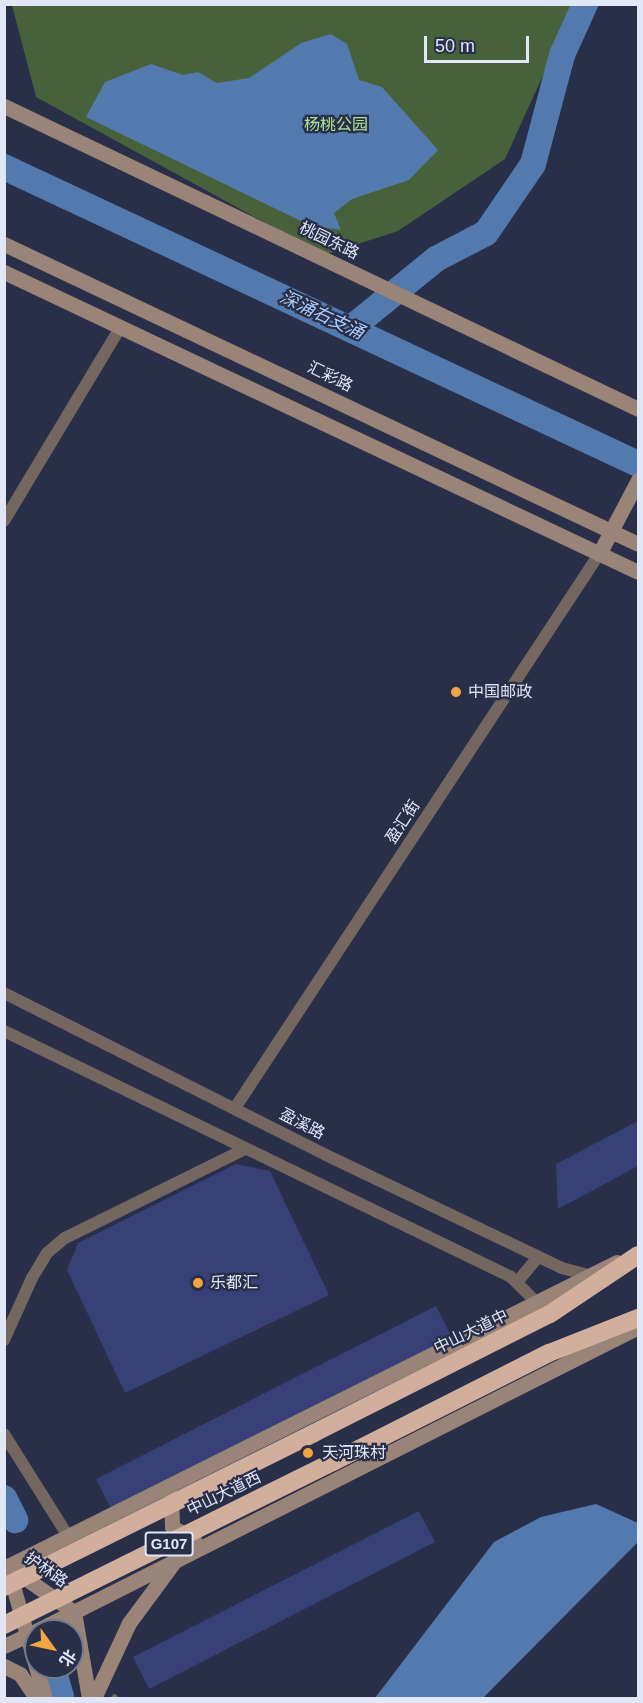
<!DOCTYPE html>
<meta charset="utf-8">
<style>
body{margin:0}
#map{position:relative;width:643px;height:1703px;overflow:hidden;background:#292f49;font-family:Arial,"Noto Sans SC",sans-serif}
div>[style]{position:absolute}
.green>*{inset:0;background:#47613b}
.water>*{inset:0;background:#537aae}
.river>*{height:26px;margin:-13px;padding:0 13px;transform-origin:13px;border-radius:13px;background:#537aae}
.building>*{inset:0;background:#374177}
.lane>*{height:6px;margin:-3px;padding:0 3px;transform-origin:3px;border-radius:3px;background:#74675f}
.street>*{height:12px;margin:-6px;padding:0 6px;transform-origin:6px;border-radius:6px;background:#74675f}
.secondary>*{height:15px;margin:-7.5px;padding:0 7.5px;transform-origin:7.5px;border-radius:7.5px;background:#9a8478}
.highway>*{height:18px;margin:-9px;padding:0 9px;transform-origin:9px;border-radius:9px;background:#d1af9c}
.highway-bridge>*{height:18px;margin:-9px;padding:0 9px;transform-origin:9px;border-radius:9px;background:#d1af9c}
.dots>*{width:16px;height:16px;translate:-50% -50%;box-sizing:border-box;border:3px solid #292f49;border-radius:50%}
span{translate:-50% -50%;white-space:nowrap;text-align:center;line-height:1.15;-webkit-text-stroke:4.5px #292f49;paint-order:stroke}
.shield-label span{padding:2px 4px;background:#292f49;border:2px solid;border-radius:4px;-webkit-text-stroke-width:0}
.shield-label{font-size:15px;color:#e2e7f8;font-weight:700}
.park-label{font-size:16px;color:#ade493}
.street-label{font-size:16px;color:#e2e7f8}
.poi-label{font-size:16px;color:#e2e7f8}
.left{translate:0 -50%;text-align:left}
.water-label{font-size:18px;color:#aaccf9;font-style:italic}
.frame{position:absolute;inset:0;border:6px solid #e2e7f8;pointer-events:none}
.north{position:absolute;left:24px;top:1619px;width:60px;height:60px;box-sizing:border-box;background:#292f49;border:2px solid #73798f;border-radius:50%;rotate:123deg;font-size:16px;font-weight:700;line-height:24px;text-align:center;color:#e2e7f8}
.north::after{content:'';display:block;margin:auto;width:21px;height:27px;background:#f2a541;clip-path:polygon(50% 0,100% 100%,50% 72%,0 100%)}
.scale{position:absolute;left:424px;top:36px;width:105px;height:27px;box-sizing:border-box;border:3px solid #e2e7f8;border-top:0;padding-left:8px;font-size:18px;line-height:21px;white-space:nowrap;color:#e2e7f8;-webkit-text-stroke:4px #292f49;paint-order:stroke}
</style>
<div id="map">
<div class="green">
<div style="clip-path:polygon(12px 5px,575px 5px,505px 159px,398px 231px,324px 255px,36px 97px)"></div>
</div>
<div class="water">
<div style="clip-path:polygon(331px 34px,347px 44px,359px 80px,382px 87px,438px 150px,409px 180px,352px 199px,334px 213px,341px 230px,309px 225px,86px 117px,105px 82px,151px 64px,183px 75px,198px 72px,217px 83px,249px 78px,301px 43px)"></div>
<div style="clip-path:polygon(596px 1504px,638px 1523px,637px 1543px,483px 1698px,375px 1698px,494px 1542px,541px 1517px)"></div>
</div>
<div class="river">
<div style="left:4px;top:167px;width:700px;rotate:25.1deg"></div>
<div style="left:350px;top:329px;width:111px;rotate:-39.1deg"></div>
<div style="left:436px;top:259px;width:56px;rotate:-27.5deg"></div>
<div style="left:486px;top:233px;width:83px;rotate:-55.7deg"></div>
<div style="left:533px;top:164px;width:113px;rotate:-75.1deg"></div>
<div style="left:562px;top:55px;width:56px;rotate:-65.7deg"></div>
<div style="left:4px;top:1498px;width:25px;rotate:63deg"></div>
<div style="left:54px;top:1672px;width:25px;rotate:74deg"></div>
</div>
<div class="building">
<div style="clip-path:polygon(638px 1121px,638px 1166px,558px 1209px,556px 1164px)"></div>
<div style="clip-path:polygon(236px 1164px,270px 1171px,329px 1295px,125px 1393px,67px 1270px,78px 1243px)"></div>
<div style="clip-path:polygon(436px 1306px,452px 1338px,112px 1511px,96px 1479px)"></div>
<div style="clip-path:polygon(419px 1511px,435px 1542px,149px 1689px,133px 1657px)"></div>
</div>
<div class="lane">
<div style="left:114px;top:1698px;width:1px;rotate:-45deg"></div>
</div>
<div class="street">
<div style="left:4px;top:521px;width:227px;rotate:-59deg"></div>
<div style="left:4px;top:993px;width:360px;rotate:26.7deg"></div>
<div style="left:326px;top:1155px;width:262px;rotate:25.6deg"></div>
<div style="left:562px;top:1268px;width:28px;rotate:15deg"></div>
<div style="left:4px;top:1031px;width:564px;rotate:25.88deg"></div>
<div style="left:511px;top:1277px;width:33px;rotate:45deg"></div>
<div style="left:235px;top:1108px;width:663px;rotate:-56.69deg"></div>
<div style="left:518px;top:1281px;width:31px;rotate:-50deg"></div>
<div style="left:4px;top:1340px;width:68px;rotate:-65.7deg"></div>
<div style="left:32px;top:1278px;width:29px;rotate:-59deg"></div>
<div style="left:47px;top:1253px;width:23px;rotate:-40deg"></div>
<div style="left:65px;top:1238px;width:201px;rotate:-26.3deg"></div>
<div style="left:4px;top:1434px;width:120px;rotate:57.9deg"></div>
</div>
<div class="secondary">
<div style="left:4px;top:106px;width:703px;rotate:25.54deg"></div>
<div style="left:4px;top:244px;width:701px;rotate:25.32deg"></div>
<div style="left:4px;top:272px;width:701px;rotate:25.32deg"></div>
<div style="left:599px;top:554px;width:84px;rotate:-62.2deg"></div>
<div style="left:171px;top:1496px;width:31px;rotate:88deg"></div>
<div style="left:172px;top:1527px;width:25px;rotate:29deg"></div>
<div style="left:4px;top:1568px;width:685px;rotate:-26.53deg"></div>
<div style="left:15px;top:1571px;width:72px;rotate:34.8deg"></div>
<div style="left:74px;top:1612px;width:87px;rotate:80.1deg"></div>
<div style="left:9px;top:1572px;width:131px;rotate:74.1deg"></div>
<div style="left:36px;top:1631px;width:674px;rotate:-26.79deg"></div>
<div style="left:4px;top:1646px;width:33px;rotate:-25deg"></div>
<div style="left:4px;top:1666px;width:18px;rotate:27deg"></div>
<div style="left:20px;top:1674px;width:29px;rotate:56deg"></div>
<div style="left:94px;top:1698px;width:83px;rotate:-65deg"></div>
<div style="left:129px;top:1623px;width:76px;rotate:-53.6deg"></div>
</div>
<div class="highway">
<div style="left:314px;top:1433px;width:264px;rotate:-26.8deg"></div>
<div style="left:550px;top:1314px;width:106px;rotate:-33.8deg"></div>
<div style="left:333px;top:1462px;width:242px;rotate:-26.8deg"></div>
<div style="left:549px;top:1353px;width:96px;rotate:-21.5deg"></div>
</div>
<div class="highway-bridge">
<div style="left:4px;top:1587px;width:346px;rotate:-26.4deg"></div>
<div style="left:4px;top:1625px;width:367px;rotate:-26.4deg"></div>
</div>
<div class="dots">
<div style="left:456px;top:692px;background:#f2a541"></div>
<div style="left:198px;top:1283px;background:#f2a541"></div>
<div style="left:308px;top:1453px;background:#f2a541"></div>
</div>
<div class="shield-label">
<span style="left:169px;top:1544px">G107</span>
</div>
<div class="park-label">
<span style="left:336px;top:125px">杨桃公园</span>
</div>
<div class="street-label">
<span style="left:329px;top:241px;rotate:26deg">桃园东路</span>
<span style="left:330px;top:377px;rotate:26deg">汇彩路</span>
<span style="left:403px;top:822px;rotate:-57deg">盈汇街</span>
<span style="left:302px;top:1124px;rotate:27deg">盈溪路</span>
<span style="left:471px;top:1332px;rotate:-26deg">中山大道中</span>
<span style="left:224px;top:1494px;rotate:-26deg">中山大道西</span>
<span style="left:46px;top:1570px;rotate:35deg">护林路</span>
</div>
<div class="poi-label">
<span class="left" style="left:468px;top:692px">中国邮政</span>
<span class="left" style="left:210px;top:1283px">乐都汇</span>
<span class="left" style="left:322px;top:1453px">天河珠村</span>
</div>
<div class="water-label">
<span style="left:322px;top:315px;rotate:25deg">深涌右支涌</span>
</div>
<div class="frame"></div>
<div class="north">北</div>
<div class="scale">50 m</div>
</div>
